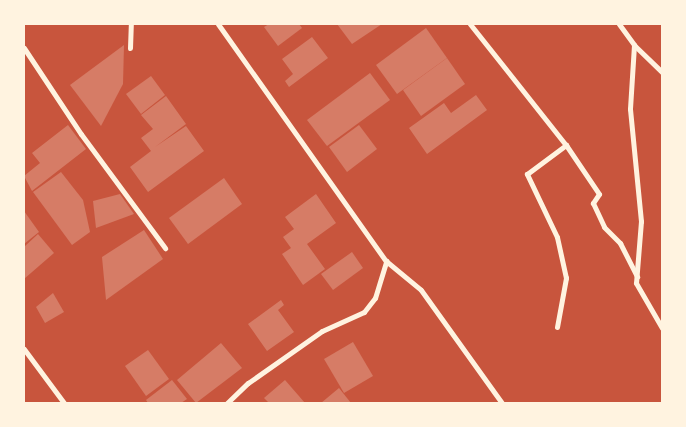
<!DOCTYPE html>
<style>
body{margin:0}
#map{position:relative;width:686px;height:427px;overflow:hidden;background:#c8553d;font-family:Mulish,sans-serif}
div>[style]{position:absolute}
.building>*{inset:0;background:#d67c66}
.minor>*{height:5px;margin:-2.5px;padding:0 2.5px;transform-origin:2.5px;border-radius:2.5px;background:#fff3e0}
span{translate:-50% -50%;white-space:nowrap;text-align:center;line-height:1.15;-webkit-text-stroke:4px #fff3e0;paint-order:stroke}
.frame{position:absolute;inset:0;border:25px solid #fff3e0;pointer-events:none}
</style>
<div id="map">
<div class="building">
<div style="clip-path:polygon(269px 24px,299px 24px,302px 28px,278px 46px,264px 27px)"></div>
<div style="clip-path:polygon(337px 24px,382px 24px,352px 44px)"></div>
<div style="clip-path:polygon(426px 28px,447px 58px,397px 94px,376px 65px)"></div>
<div style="clip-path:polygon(312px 37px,328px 58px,289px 87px,285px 81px,293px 74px,282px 59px)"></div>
<div style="clip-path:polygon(124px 45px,123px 84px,101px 126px,70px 85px)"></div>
<div style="clip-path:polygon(447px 58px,465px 84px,421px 116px,403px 90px)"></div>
<div style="clip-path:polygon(370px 73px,390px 100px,327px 146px,307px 120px)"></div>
<div style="clip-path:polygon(151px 76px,165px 95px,141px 114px,126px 94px)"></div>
<div style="clip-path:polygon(476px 95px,487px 110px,427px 154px,409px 128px,444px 103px,451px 113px)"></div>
<div style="clip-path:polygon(166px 96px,186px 124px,155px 147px,186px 126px,204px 151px,148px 192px,130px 167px,151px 151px,141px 138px,153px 129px,141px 115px)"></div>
<div style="clip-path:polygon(68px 125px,86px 149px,32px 191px,24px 176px,40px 163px,32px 153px)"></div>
<div style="clip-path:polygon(359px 125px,377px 149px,347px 172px,329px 147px)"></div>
<div style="clip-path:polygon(61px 172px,83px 200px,90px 232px,72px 245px,33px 192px)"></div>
<div style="clip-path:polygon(224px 178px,242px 204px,188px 244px,169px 218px)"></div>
<div style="clip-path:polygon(120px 194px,134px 214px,96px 228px,93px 201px)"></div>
<div style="clip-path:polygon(316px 194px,336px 223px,307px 244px,325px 269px,303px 285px,282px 254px,291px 248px,283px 237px,294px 229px,285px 217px)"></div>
<div style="clip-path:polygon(24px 211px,39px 232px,24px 244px)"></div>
<div style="clip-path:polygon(144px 230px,163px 259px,106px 300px,102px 257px)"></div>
<div style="clip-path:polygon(38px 234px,54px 253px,24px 279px,24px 247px)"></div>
<div style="clip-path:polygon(352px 252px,363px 268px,333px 290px,321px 274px)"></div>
<div style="clip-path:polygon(53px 293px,64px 312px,45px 323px,36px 307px)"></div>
<div style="clip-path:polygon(281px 300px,284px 305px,278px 310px,294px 332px,267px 351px,248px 324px)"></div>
<div style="clip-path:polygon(353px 342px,373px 376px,344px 393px,324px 359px)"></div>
<div style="clip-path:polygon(221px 343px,242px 368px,196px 403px,177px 380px)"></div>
<div style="clip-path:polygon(148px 350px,169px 379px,146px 396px,125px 366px)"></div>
<div style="clip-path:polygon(172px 380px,187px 399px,181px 403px,148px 403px,146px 400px)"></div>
<div style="clip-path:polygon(285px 380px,305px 403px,269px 403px,264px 398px)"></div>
<div style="clip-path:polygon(339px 388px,351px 403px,321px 403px)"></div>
</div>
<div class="minor">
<div style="left:218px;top:24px;width:291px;rotate:54.7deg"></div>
<div style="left:386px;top:261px;width:45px;rotate:39.6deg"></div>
<div style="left:421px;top:290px;width:139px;rotate:54.4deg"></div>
<div style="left:470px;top:24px;width:154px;rotate:51.6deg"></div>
<div style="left:566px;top:145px;width:59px;rotate:56deg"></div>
<div style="left:599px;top:194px;width:11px;rotate:124deg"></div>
<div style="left:593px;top:203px;width:26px;rotate:65deg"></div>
<div style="left:604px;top:227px;width:23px;rotate:45deg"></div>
<div style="left:620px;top:243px;width:38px;rotate:63deg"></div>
<div style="left:619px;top:24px;width:26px;rotate:54deg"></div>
<div style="left:634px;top:45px;width:39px;rotate:44deg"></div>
<div style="left:634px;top:45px;width:64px;rotate:93.6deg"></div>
<div style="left:630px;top:109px;width:113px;rotate:84.4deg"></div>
<div style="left:641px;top:221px;width:62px;rotate:94.6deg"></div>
<div style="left:636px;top:283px;width:52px;rotate:60deg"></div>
<div style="left:24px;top:48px;width:103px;rotate:56.5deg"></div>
<div style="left:81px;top:134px;width:142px;rotate:53.6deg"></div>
<div style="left:130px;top:48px;width:24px;rotate:-88deg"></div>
<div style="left:557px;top:327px;width:50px;rotate:-79.6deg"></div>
<div style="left:566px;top:278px;width:42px;rotate:-102.4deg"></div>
<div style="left:557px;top:237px;width:70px;rotate:-115.5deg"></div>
<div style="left:527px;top:174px;width:49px;rotate:-36.6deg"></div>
<div style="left:24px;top:349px;width:67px;rotate:53.5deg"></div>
<div style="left:227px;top:403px;width:29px;rotate:-44deg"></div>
<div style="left:248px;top:383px;width:90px;rotate:-35.1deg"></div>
<div style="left:322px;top:331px;width:46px;rotate:-24.3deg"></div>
<div style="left:364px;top:312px;width:18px;rotate:-52deg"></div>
<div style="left:375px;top:298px;width:39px;rotate:-73deg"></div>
</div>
<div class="frame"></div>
</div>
